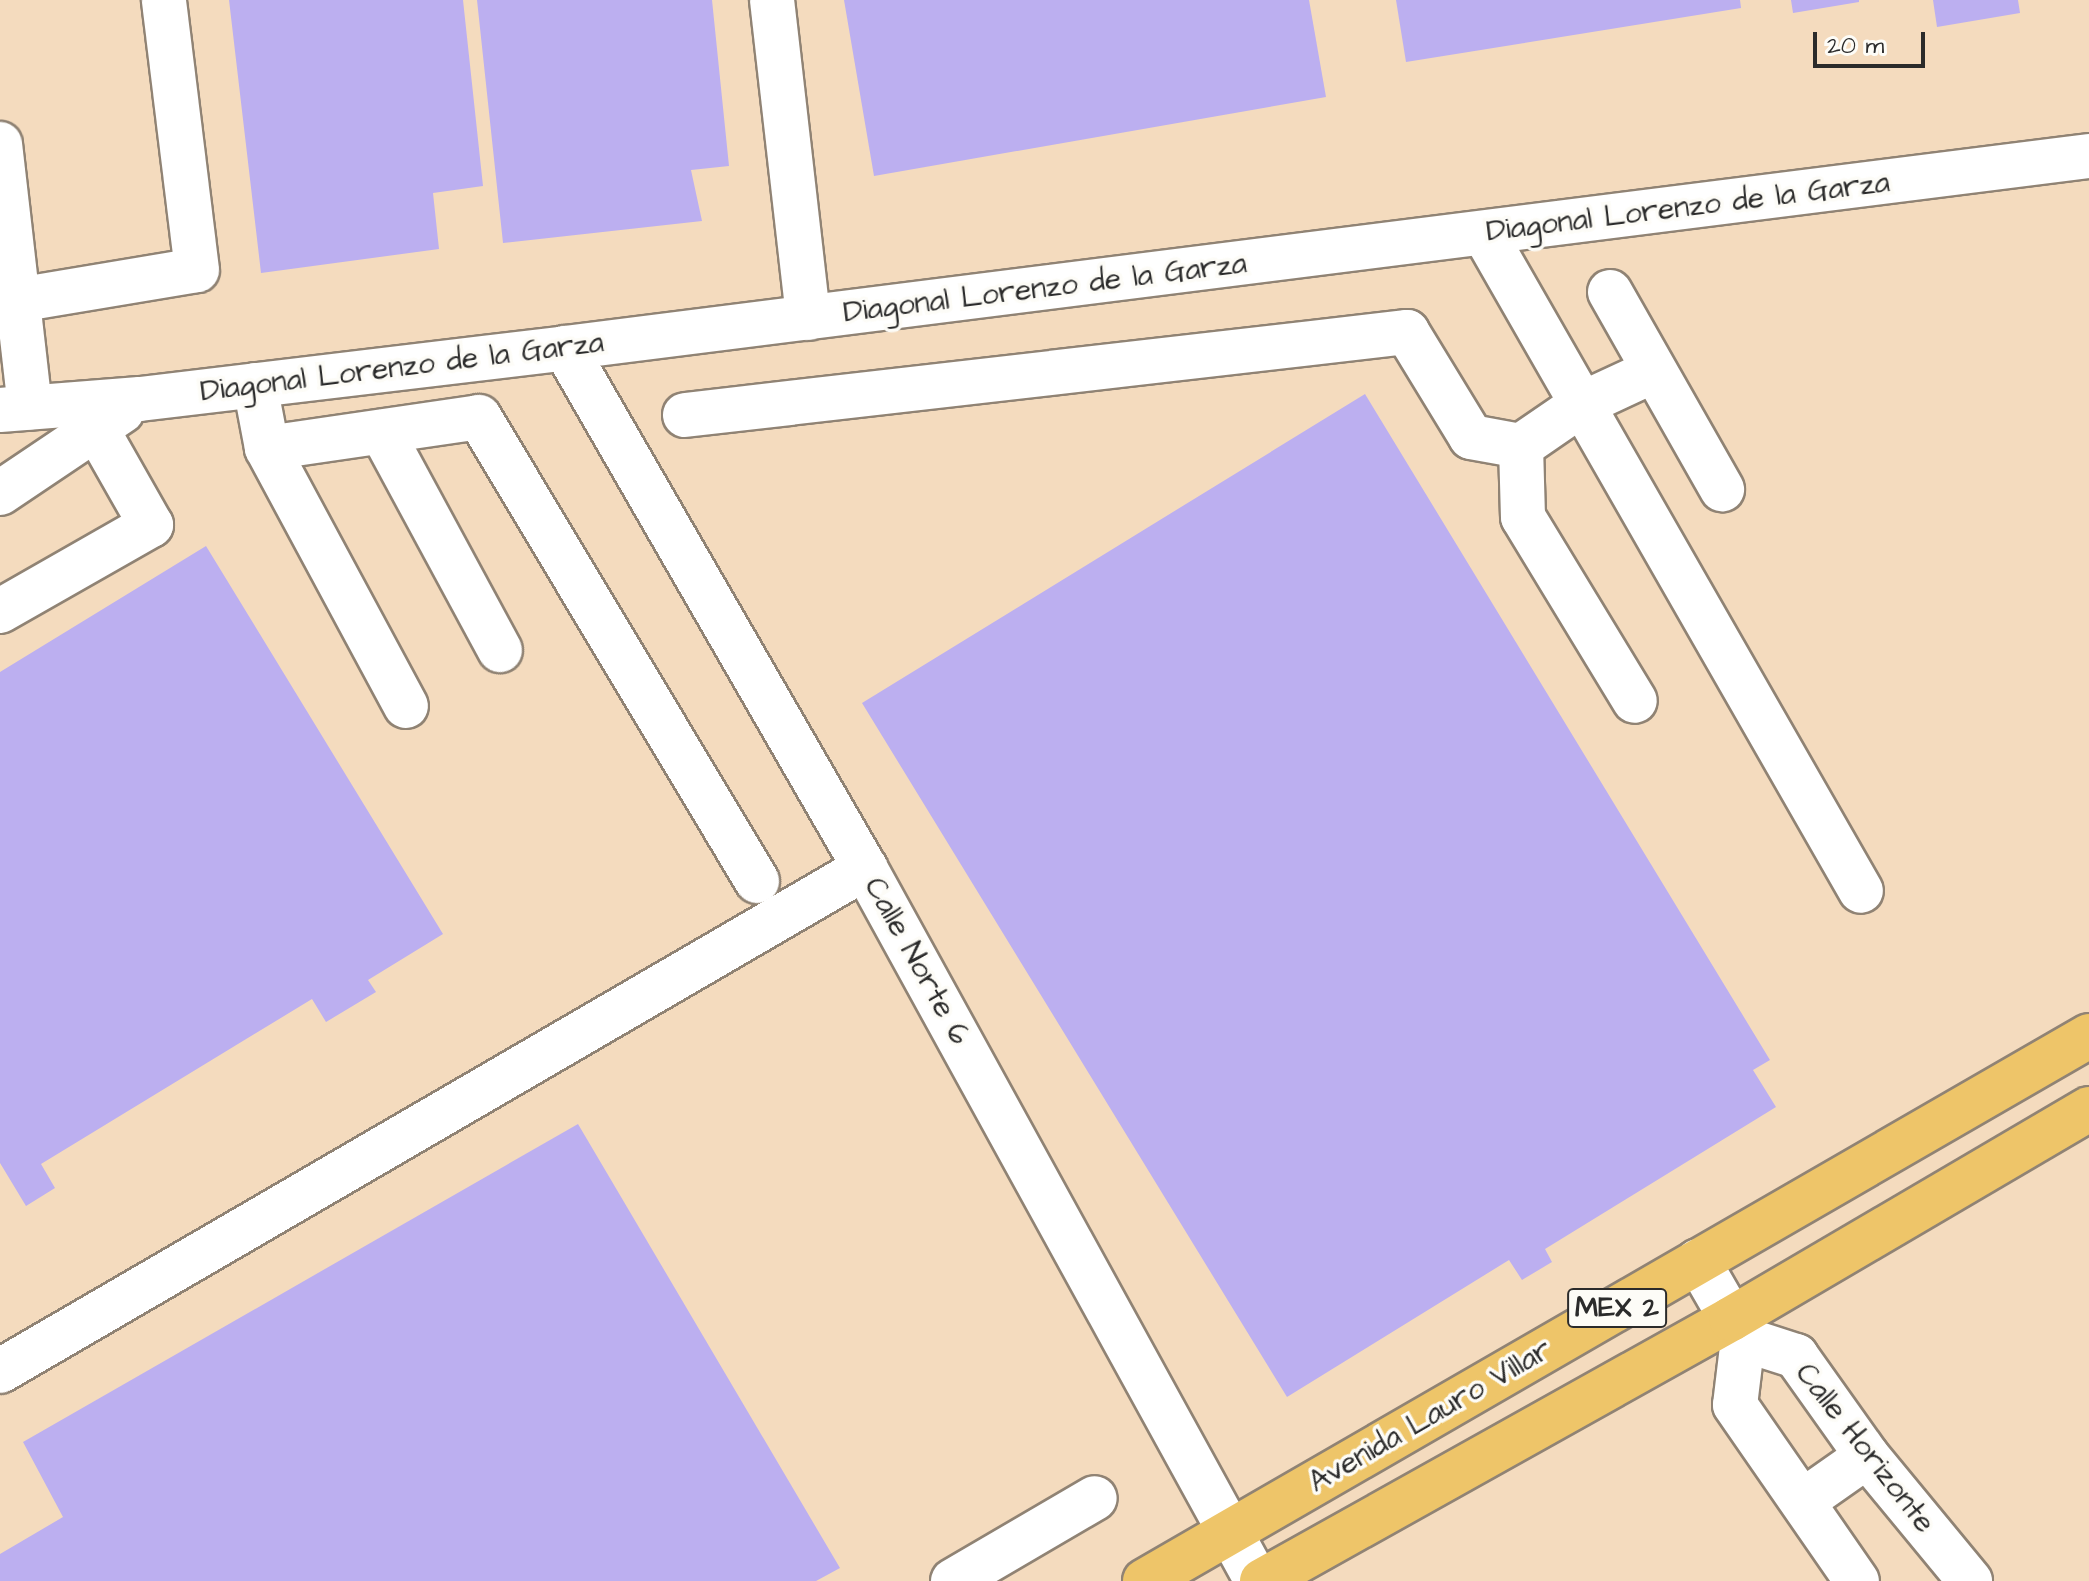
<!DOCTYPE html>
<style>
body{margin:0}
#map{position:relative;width:2089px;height:1581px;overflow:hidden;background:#f4dbbe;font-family:"Architects Daughter",sans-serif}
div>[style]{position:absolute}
.building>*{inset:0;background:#bcaff0}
.roads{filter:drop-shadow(2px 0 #908374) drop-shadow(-2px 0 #908374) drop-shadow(0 2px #908374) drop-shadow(0 -2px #908374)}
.minor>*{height:44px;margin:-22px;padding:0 22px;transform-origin:22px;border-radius:22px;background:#fff}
.major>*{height:44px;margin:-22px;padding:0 22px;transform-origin:22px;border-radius:22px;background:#eec569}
span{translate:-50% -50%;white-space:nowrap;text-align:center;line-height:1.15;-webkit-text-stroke:7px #fdfcf7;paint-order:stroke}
.shield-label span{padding:2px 6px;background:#fdfcf7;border:2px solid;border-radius:6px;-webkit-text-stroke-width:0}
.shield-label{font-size:28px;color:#2b2b2b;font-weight:700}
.street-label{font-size:30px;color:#2b2b2b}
.scale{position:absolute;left:1813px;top:32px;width:112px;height:36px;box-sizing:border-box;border:4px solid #2b2b2b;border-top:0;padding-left:10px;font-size:24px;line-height:28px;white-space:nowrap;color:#2b2b2b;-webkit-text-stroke:6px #fdfcf7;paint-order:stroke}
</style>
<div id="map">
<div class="building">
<div style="clip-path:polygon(229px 0,463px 0,483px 186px,433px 193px,439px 249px,261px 273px)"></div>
<div style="clip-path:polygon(477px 0,712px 0,729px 166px,691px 170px,702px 221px,503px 243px)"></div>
<div style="clip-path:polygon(844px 0,1309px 0,1326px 97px,874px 176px)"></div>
<div style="clip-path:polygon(1396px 0,1740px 0,1741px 8px,1406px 62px)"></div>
<div style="clip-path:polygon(1791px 0,1859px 0,1859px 2px,1793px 13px)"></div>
<div style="clip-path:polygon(1933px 0,2018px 0,2020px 13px,1937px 27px)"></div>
<div style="clip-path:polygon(1365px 394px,1770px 1060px,1753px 1070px,1776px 1107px,1545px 1249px,1552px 1262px,1522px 1280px,1509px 1260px,1287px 1397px,862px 703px)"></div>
<div style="clip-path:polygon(206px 546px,443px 934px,368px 980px,376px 992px,326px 1022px,312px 999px,41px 1164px,55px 1188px,26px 1206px,0 1163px,0 672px)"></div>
<div style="clip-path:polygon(578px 1124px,840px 1568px,816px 1581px,0 1581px,0 1554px,63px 1517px,23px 1442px)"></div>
</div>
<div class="roads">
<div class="minor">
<div style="left:772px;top:0;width:320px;rotate:83.5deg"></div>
<div style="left:0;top:144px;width:265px;rotate:83.5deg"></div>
<div style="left:1484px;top:233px;width:758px;rotate:60.19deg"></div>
<div style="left:1610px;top:292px;width:227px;rotate:60.4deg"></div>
<div style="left:18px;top:300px;width:181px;rotate:-9.5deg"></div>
<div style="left:197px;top:270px;width:272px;rotate:-97deg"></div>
<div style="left:565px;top:348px;width:600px;rotate:60.02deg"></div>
<div style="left:865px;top:868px;width:814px;rotate:61.2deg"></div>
<div style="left:255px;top:385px;width:64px;rotate:79.2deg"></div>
<div style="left:267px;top:448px;width:293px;rotate:61.7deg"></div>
<div style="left:0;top:410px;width:140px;rotate:-4.5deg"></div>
<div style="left:140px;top:399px;width:428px;rotate:-6.8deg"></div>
<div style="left:565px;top:348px;width:1536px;rotate:-7.18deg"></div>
<div style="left:685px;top:415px;width:727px;rotate:-6.56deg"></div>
<div style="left:1407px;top:332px;width:123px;rotate:58.6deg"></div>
<div style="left:1471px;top:437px;width:51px;rotate:10.2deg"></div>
<div style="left:1521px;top:446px;width:74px;rotate:-34.5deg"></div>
<div style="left:1582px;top:404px;width:78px;rotate:-24.9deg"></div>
<div style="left:382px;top:432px;width:248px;rotate:61.6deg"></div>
<div style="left:1521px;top:446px;width:71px;rotate:88.4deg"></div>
<div style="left:1523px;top:517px;width:215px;rotate:58.7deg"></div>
<div style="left:267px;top:448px;width:214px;rotate:-8.3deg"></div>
<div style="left:479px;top:417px;width:541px;rotate:59.07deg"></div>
<div style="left:0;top:493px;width:147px;rotate:-33.9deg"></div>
<div style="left:0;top:611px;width:174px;rotate:-29.7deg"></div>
<div style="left:151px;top:525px;width:112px;rotate:-119.6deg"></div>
<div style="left:1698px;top:1261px;width:90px;rotate:60deg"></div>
<div style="left:1743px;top:1339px;width:66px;rotate:96.9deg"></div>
<div style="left:1735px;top:1405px;width:214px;rotate:55.3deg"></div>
<div style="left:1743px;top:1339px;width:56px;rotate:17.8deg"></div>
<div style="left:1796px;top:1356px;width:123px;rotate:54.6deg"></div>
<div style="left:1867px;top:1456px;width:162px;rotate:50.5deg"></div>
<div style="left:0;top:1371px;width:1001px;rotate:-30.18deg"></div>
<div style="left:1803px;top:1501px;width:78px;rotate:-35.1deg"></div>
<div style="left:953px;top:1581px;width:164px;rotate:-30.3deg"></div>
</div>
<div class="major">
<div style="left:1145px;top:1581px;width:1090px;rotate:-30deg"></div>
<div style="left:1262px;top:1581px;width:537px;rotate:-29.19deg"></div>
<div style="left:1731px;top:1319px;width:415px;rotate:-30.4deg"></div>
</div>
</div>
<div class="shield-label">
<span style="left:1617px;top:1308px">MEX 2</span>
</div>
<div class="street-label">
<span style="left:1688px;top:207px;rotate:-7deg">Diagonal Lorenzo de la Garza</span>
<span style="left:1045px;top:288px;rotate:-7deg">Diagonal Lorenzo de la Garza</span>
<span style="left:402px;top:367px;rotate:-7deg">Diagonal Lorenzo de la Garza</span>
<span style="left:917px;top:961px;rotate:61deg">Calle Norte 6</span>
<span style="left:1430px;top:1416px;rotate:-30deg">Avenida Lauro Villar</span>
<span style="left:1865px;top:1448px;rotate:52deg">Calle Horizonte</span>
</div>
<div class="scale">20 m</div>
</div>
